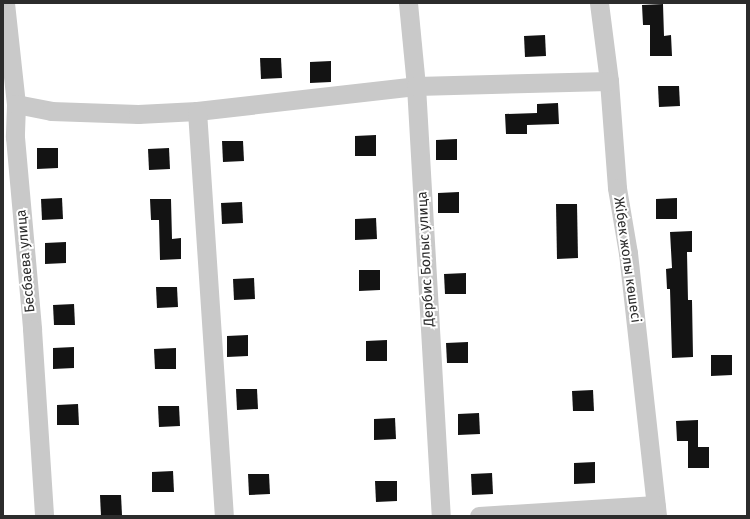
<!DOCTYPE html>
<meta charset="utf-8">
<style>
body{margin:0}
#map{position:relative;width:750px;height:519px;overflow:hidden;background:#fff;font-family:"Fira Sans",sans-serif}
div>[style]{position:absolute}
.building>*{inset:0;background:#131313}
.minor>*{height:19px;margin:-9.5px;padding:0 9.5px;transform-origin:9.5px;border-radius:9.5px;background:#c9c9c9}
span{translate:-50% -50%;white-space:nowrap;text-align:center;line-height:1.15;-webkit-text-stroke:4px #fff;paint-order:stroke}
.street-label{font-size:14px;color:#2c2c2c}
.frame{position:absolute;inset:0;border:4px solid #2c2c2c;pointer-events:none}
</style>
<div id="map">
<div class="building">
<div style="clip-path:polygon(663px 4px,664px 36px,671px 35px,672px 56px,650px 56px,650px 25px,643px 25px,642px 5px)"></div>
<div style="clip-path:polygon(545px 35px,546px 56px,525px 57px,524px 36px)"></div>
<div style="clip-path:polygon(260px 58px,281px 58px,282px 78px,261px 79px)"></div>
<div style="clip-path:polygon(331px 61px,331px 82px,310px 83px,310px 62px)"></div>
<div style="clip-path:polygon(658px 86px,679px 86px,680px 106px,659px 107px)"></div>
<div style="clip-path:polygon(558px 103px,559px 124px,527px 125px,527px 134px,506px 134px,505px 114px,537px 113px,537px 104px)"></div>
<div style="clip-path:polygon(376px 135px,376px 156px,355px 156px,355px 136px)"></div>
<div style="clip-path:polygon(457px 139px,457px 160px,436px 160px,436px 140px)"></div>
<div style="clip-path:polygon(222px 141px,243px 141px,244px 161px,223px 162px)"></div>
<div style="clip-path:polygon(37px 148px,58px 148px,58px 168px,37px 169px)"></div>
<div style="clip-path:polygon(169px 148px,170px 169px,149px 170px,148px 149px)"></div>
<div style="clip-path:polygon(459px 192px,459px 213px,438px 213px,438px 193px)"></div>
<div style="clip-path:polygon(62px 198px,63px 219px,42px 220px,41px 199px)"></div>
<div style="clip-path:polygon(677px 198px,677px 219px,656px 219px,656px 199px)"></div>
<div style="clip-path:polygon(150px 199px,171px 199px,172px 239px,181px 238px,181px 259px,160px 260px,159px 220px,151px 220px)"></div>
<div style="clip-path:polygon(242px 202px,243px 223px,222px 224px,221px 203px)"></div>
<div style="clip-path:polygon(556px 204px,577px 204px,578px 258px,557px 259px)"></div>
<div style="clip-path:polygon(376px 218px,377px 239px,355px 240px,355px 219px)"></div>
<div style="clip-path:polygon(692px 231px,692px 252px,687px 252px,688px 300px,692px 300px,693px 357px,672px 358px,670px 289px,667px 289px,666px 269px,672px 268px,670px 232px)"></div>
<div style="clip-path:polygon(66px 242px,66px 263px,45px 264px,45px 243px)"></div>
<div style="clip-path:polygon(359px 270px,380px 270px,380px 290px,359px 291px)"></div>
<div style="clip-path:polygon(466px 273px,466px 294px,445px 294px,444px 274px)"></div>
<div style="clip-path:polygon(254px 278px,255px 299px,234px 300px,233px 279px)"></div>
<div style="clip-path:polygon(156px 287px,177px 287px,178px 307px,157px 308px)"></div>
<div style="clip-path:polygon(74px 304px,75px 325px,54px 325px,53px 305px)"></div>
<div style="clip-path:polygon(248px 335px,248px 356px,227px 357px,227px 336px)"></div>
<div style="clip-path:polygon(387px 340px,387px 361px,366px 361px,366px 341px)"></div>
<div style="clip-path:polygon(468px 342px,468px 363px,447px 363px,446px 343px)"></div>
<div style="clip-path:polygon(74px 347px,74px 368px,53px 369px,53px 348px)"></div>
<div style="clip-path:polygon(176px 348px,176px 369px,155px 369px,154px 349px)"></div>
<div style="clip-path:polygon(711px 355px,732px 355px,732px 375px,711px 376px)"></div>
<div style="clip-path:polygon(236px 389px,257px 389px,258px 409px,237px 410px)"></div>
<div style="clip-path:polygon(593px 390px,594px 411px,573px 411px,572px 391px)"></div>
<div style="clip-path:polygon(78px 404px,79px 425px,57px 425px,57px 405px)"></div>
<div style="clip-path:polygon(158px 406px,179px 406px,180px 426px,159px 427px)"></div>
<div style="clip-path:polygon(479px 413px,480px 434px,458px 435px,458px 414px)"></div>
<div style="clip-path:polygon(395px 418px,396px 439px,374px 440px,374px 419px)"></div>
<div style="clip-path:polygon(698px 420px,698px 447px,709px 447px,709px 468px,688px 468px,688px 441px,677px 441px,676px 421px)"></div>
<div style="clip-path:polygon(595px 462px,595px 483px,574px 484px,574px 463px)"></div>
<div style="clip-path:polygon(173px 471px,174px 492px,152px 492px,152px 472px)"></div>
<div style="clip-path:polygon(492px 473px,493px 494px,472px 495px,471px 474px)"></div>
<div style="clip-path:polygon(248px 474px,269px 474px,270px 494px,249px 495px)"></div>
<div style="clip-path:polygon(375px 481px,397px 481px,397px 501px,376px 502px)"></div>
<div style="clip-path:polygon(100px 495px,121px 495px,122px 515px,101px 516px)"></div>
</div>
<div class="minor">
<div style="left:5px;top:3px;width:102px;rotate:83.8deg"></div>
<div style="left:16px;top:104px;width:33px;rotate:92deg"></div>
<div style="left:15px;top:137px;width:193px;rotate:84.9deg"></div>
<div style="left:32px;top:329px;width:187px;rotate:86.3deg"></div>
<div style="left:408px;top:3px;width:83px;rotate:84.5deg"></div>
<div style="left:416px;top:86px;width:431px;rotate:86.7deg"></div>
<div style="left:599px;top:3px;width:79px;rotate:82.7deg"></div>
<div style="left:609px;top:81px;width:107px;rotate:85.7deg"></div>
<div style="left:617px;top:188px;width:66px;rotate:80.4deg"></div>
<div style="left:628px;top:253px;width:265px;rotate:83.7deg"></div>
<div style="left:16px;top:104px;width:36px;rotate:11deg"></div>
<div style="left:51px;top:111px;width:87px;rotate:2deg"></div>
<div style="left:138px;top:114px;width:59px;rotate:-2.9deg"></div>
<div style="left:197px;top:111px;width:220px;rotate:-6.5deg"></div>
<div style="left:416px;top:86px;width:193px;rotate:-1.5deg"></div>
<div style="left:197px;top:111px;width:406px;rotate:86.2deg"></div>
<div style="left:479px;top:516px;width:177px;rotate:-3.6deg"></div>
</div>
<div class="street-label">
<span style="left:426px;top:259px;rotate:-93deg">Дербис Болыс улица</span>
<span style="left:627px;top:260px;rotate:82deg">Жібек жолы көшесі</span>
<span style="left:26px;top:261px;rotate:-95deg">Бесбаева улица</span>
</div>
<div class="frame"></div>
</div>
